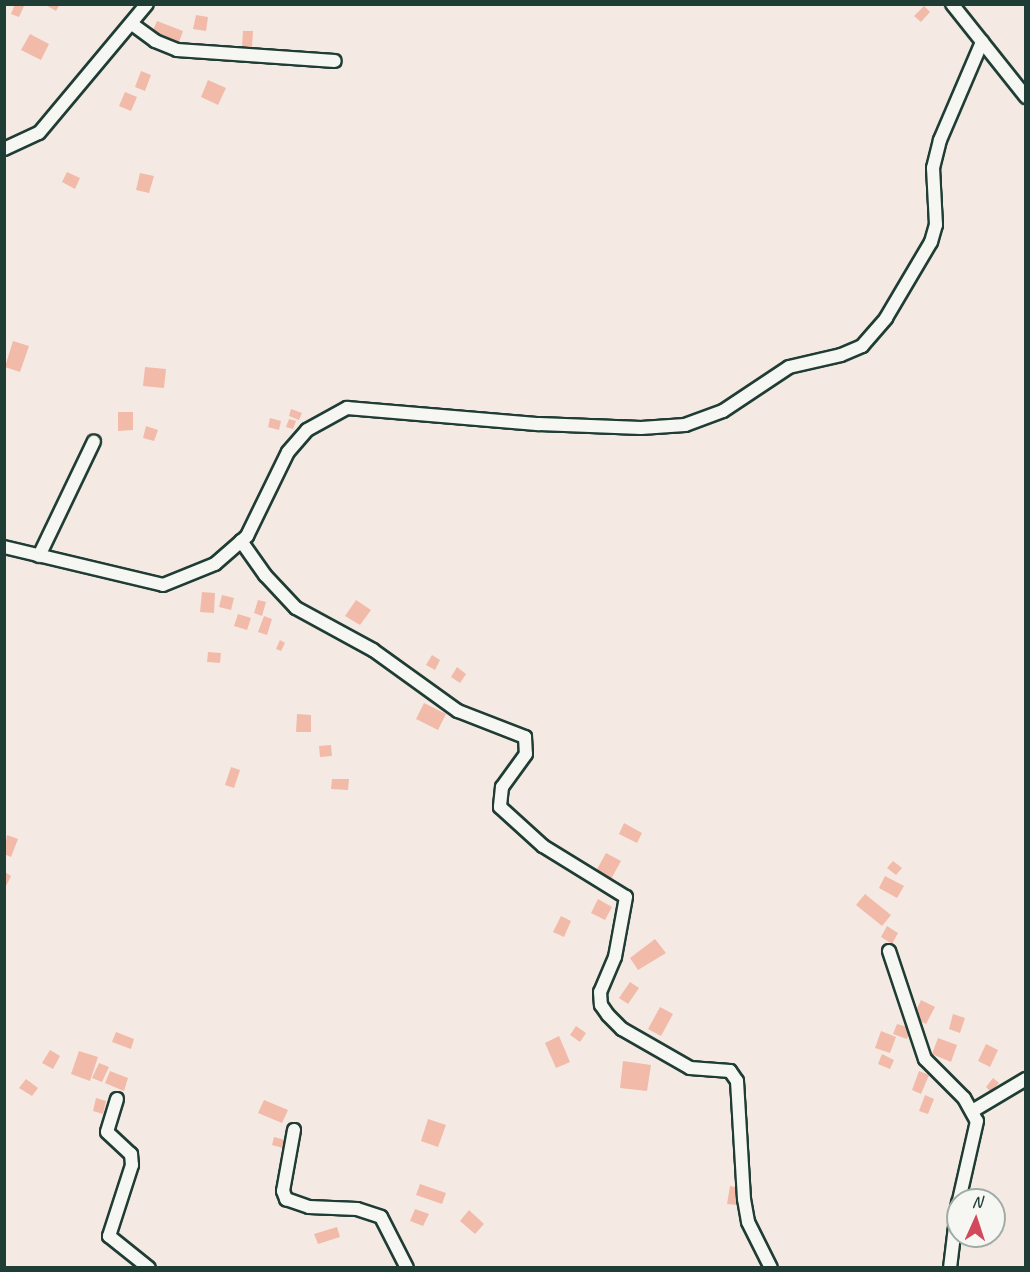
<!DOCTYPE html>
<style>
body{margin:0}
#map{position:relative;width:1030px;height:1272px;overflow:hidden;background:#f5eae3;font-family:Caveat,sans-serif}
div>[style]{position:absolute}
.building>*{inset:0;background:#f2baa9}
.roads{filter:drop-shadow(2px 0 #1f3d34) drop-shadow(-2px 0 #1f3d34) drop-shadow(0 2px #1f3d34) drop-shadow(0 -2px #1f3d34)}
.minor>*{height:12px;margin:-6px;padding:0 6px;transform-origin:6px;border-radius:6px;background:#f6f6f2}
span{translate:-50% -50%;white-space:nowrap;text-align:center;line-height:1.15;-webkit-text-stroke:4.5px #f6f6f2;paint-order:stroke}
.frame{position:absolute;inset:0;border:6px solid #1f3d34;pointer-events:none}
.north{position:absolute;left:946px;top:1188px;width:60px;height:60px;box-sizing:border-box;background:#f6f6f2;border:2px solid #a0aca6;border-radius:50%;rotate:3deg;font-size:16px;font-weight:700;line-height:24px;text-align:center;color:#1f3d34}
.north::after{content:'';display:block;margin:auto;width:21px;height:27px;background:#d1495b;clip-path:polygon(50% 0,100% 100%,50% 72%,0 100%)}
</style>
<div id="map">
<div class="building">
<div style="clip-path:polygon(15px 4px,24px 6px,19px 17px,11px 14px)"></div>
<div style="clip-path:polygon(44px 4px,60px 4px,56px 11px)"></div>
<div style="clip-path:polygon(924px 6px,930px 12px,921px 22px,914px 16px)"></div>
<div style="clip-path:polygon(196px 15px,208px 17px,206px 31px,193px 29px)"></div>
<div style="clip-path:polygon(157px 21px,183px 31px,178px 45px,151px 35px)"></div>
<div style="clip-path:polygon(243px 31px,253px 31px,252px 47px,242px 47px)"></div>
<div style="clip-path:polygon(30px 34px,49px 44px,41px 60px,21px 50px)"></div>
<div style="clip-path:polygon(141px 71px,151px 75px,145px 91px,135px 87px)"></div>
<div style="clip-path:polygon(208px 80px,226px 88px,218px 105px,201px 97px)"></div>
<div style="clip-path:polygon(125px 92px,137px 97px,131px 111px,119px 106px)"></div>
<div style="clip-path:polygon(67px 172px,80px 178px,75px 189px,62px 182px)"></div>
<div style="clip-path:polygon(140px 173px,154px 176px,149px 193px,136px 190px)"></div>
<div style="clip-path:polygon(13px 341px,29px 346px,20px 372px,5px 367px)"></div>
<div style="clip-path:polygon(145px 367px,166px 369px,164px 388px,143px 386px)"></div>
<div style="clip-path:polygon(291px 409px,302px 413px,299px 420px,289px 416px)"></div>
<div style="clip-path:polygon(118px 412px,133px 412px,133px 430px,118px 431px)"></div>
<div style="clip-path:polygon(270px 418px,281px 421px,279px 430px,268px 427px)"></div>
<div style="clip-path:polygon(289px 419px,296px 421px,293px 429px,286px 427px)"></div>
<div style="clip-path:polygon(146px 426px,158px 430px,154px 441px,143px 438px)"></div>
<div style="clip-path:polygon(202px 592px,215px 593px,214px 613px,200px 612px)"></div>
<div style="clip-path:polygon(222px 595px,234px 598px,231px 610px,219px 607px)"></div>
<div style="clip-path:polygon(258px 600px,266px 602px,262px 616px,254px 613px)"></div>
<div style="clip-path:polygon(356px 600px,371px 610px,360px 625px,345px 616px)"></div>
<div style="clip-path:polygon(238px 614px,251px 618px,247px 630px,234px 626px)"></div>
<div style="clip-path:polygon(264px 616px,272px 619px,267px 635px,258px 632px)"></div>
<div style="clip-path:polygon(280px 640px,285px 643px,281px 651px,276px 649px)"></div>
<div style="clip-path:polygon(208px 652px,221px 653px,220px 663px,207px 662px)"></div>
<div style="clip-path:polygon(432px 655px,440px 660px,435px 670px,426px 665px)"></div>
<div style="clip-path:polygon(457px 667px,466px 674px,460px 683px,451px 677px)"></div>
<div style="clip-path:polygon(424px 703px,446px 714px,438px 730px,416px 719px)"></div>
<div style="clip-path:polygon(297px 714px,311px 715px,311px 732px,296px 732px)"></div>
<div style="clip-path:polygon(331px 745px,332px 756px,320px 757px,319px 746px)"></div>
<div style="clip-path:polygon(231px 767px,240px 770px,234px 788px,225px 785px)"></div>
<div style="clip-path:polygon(332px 779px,349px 779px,348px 790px,331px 789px)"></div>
<div style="clip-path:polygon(624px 823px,642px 833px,637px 843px,619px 834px)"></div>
<div style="clip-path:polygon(7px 835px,18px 839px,11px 857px,4px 854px)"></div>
<div style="clip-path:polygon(606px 853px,621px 861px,611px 879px,596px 871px)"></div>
<div style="clip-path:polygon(893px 861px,902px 868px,896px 875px,887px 868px)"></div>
<div style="clip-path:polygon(5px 872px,11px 876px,5px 888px)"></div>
<div style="clip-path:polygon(885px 876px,904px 886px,897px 898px,879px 888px)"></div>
<div style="clip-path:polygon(865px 894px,891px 915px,882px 926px,856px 905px)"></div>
<div style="clip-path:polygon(598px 899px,612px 907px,605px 920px,591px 913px)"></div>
<div style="clip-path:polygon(561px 916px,571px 921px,564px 937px,553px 932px)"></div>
<div style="clip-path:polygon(887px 926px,898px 933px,892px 944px,881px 937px)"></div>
<div style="clip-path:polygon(655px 939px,666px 953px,638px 970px,630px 958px)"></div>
<div style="clip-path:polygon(630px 982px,639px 988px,628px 1004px,619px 998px)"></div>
<div style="clip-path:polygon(921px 1000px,935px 1007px,926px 1024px,913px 1017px)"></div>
<div style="clip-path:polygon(660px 1007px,673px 1014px,661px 1036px,648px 1029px)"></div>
<div style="clip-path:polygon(953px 1014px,965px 1018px,960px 1033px,949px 1029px)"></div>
<div style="clip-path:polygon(897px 1024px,911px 1028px,907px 1039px,893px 1034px)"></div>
<div style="clip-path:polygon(576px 1026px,586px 1033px,580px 1042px,570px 1035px)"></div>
<div style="clip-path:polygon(881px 1031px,896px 1037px,890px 1053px,875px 1048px)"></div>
<div style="clip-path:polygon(116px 1032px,134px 1039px,131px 1049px,112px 1042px)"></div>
<div style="clip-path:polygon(559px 1036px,570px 1062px,556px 1068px,545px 1043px)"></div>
<div style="clip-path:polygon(938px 1038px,957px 1045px,951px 1062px,932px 1054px)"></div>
<div style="clip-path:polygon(986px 1044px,998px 1050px,990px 1067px,978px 1061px)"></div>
<div style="clip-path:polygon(50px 1050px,60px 1056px,53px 1069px,42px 1063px)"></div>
<div style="clip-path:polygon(79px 1051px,98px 1057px,90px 1081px,71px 1074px)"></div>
<div style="clip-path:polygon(882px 1054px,894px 1060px,890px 1069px,878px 1064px)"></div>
<div style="clip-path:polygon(623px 1061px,651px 1065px,647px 1091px,620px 1088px)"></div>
<div style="clip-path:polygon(99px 1063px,109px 1067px,102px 1082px,92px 1078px)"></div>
<div style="clip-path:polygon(110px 1071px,128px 1078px,124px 1091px,105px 1083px)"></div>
<div style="clip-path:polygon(919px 1071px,929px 1075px,921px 1094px,912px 1090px)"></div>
<div style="clip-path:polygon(993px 1078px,999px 1083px,991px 1092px,986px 1087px)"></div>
<div style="clip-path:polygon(26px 1079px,38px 1088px,32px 1096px,19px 1088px)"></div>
<div style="clip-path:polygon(925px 1095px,934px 1099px,928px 1114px,919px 1111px)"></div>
<div style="clip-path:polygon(96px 1098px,106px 1101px,103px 1114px,93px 1111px)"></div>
<div style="clip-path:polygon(264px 1100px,288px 1110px,282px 1123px,258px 1113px)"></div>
<div style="clip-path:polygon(428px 1119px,446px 1125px,438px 1147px,421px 1141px)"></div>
<div style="clip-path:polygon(274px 1137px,285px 1140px,283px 1148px,272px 1145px)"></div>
<div style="clip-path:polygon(420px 1184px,446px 1193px,442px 1204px,416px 1195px)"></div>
<div style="clip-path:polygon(730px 1186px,740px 1188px,738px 1205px,727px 1204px)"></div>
<div style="clip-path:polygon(415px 1209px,429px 1214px,423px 1226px,410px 1221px)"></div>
<div style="clip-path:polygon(469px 1210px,484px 1224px,475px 1234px,460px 1221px)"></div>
<div style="clip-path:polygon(337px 1227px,340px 1237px,318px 1244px,314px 1234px)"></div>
</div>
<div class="roads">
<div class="minor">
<div style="left:952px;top:4px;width:119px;rotate:51.5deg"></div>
<div style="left:132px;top:24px;width:29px;rotate:36deg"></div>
<div style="left:155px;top:41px;width:24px;rotate:22deg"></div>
<div style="left:177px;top:50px;width:158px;rotate:4deg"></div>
<div style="left:4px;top:149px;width:38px;rotate:-25deg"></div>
<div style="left:39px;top:133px;width:168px;rotate:-50.1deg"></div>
<div style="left:241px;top:541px;width:42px;rotate:54.8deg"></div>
<div style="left:265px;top:575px;width:45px;rotate:46.8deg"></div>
<div style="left:296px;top:608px;width:88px;rotate:28.6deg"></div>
<div style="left:373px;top:650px;width:105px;rotate:35.7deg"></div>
<div style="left:458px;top:711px;width:72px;rotate:21.2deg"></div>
<div style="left:525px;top:737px;width:17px;rotate:87deg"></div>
<div style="left:526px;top:754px;width:41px;rotate:126deg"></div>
<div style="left:502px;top:787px;width:20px;rotate:96deg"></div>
<div style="left:500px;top:807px;width:58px;rotate:42.2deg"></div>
<div style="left:543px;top:846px;width:97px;rotate:31.6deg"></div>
<div style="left:626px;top:897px;width:61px;rotate:100.4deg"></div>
<div style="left:615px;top:957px;width:38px;rotate:113deg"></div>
<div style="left:600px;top:992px;width:13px;rotate:86deg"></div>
<div style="left:601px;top:1005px;width:12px;rotate:55deg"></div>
<div style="left:608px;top:1015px;width:20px;rotate:45deg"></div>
<div style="left:622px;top:1029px;width:78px;rotate:29.8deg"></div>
<div style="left:690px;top:1068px;width:40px;rotate:4.3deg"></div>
<div style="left:730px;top:1071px;width:12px;rotate:55deg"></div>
<div style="left:737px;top:1081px;width:118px;rotate:86.6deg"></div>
<div style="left:744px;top:1199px;width:23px;rotate:80deg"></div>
<div style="left:748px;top:1222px;width:51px;rotate:63.4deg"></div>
<div style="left:4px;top:547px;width:163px;rotate:13.4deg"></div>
<div style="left:163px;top:585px;width:56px;rotate:-22deg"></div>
<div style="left:215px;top:564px;width:43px;rotate:-41.2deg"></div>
<div style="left:247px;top:536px;width:93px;rotate:-64deg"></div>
<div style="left:288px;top:452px;width:29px;rotate:-49deg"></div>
<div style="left:307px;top:430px;width:46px;rotate:-28.8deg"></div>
<div style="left:347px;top:408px;width:193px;rotate:4.8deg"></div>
<div style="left:539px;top:424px;width:102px;rotate:2.2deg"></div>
<div style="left:641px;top:428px;width:44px;rotate:-3.9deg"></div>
<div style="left:685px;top:425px;width:40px;rotate:-20.2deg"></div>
<div style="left:723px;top:411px;width:79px;rotate:-33.7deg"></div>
<div style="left:789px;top:367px;width:53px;rotate:-13deg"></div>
<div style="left:841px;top:355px;width:23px;rotate:-23deg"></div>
<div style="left:862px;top:346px;width:37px;rotate:-49deg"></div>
<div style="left:886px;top:318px;width:88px;rotate:-59.4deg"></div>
<div style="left:931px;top:242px;width:18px;rotate:-74deg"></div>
<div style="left:936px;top:225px;width:57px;rotate:-93deg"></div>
<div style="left:933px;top:168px;width:29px;rotate:-76deg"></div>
<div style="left:940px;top:140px;width:107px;rotate:-66.8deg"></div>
<div style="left:39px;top:556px;width:127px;rotate:-64.4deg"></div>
<div style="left:889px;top:951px;width:114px;rotate:71.6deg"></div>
<div style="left:925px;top:1059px;width:55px;rotate:45deg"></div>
<div style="left:964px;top:1098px;width:26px;rotate:61deg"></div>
<div style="left:977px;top:1121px;width:81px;rotate:102.8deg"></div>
<div style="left:117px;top:1099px;width:34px;rotate:107deg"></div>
<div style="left:107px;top:1132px;width:33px;rotate:43deg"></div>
<div style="left:131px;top:1154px;width:11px;rotate:85deg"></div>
<div style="left:132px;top:1165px;width:75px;rotate:107.9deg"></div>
<div style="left:109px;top:1236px;width:51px;rotate:38.7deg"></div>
<div style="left:974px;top:1110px;width:61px;rotate:-30.8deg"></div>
<div style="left:294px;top:1130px;width:62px;rotate:100.2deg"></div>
<div style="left:283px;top:1191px;width:9px;rotate:69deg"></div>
<div style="left:286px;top:1199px;width:24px;rotate:19deg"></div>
<div style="left:309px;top:1207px;width:48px;rotate:2.4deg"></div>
<div style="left:357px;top:1209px;width:25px;rotate:18deg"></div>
<div style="left:381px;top:1217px;width:57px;rotate:63deg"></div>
<div style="left:950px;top:1268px;width:66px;rotate:-83.1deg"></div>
</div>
</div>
<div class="frame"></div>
<div class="north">N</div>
</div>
